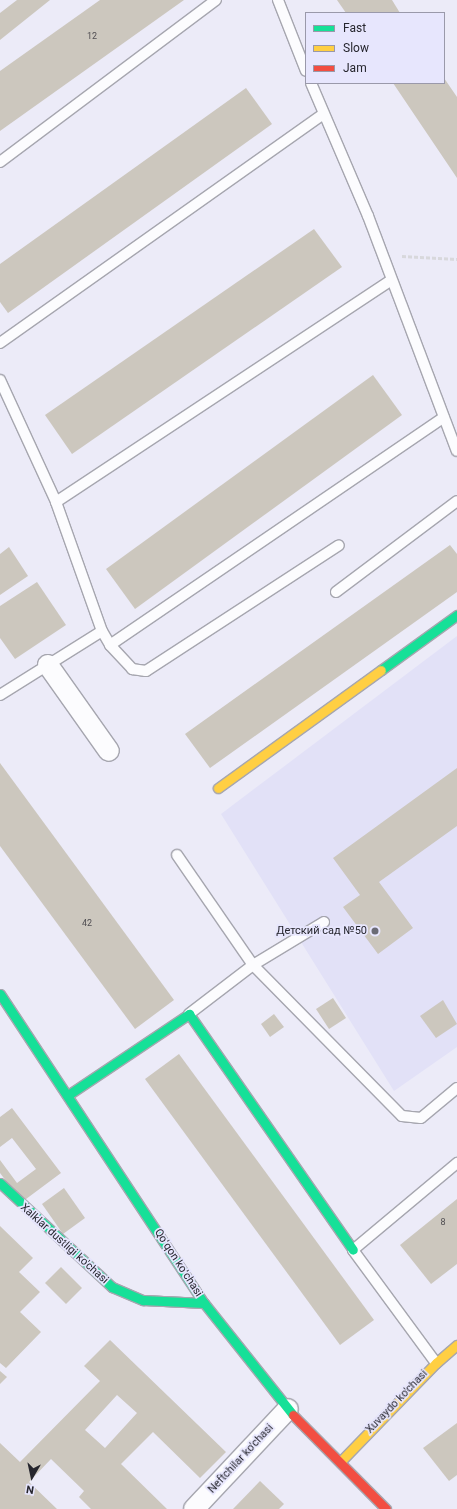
<!DOCTYPE html>
<meta charset="utf-8">
<style>
body{margin:0}
#map{position:relative;width:457px;height:1509px;overflow:hidden;background:#ecebf8;font-family:Roboto,sans-serif}
div>[style]{position:absolute}
.built>*{inset:0;background:#e2e1f7}
.building>*{inset:0;background:#ccc7be}
.path>*{height:2.5px;margin-top:-1.25px;transform-origin:0;background:repeating-linear-gradient(90deg,#d8d8dc 0 4px,transparent 0 6px)}
.roads{filter:drop-shadow(1px 0 #a6a6af) drop-shadow(-1px 0 #a6a6af) drop-shadow(0 1px #a6a6af) drop-shadow(0 -1px #a6a6af)}
.lane>*{height:10px;margin:-5px;padding:0 5px;transform-origin:5px;border-radius:5px;background:#fcfcfe}
.street>*{height:20px;margin:-10px;padding:0 10px;transform-origin:10px;border-radius:10px;background:#fcfcfe}
.fast>*{height:9px;margin:-4.5px;padding:0 4.5px;transform-origin:4.5px;border-radius:4.5px;background:#16e098}
.slow>*{height:9px;margin:-4.5px;padding:0 4.5px;transform-origin:4.5px;border-radius:4.5px;background:#ffcf43}
.jam>*{height:9px;margin:-4.5px;padding:0 4.5px;transform-origin:4.5px;border-radius:4.5px;background:#f24e42}
.dots>*{width:11px;height:11px;translate:-50% -50%;box-sizing:border-box;border:2px solid #e7e6fd;border-radius:50%}
span{translate:-50% -50%;white-space:nowrap;text-align:center;line-height:1.15;-webkit-text-stroke:3.5px #e7e6fd;paint-order:stroke}
.number-label{font-size:9px;color:#504e52}
.number-label span{-webkit-text-stroke-width:0}
.poi-label{font-size:11px;color:#26262e}
.right{translate:-100% -50%;text-align:right}
.street-label{font-size:11px;color:#26262e}
.legend{position:absolute;left:305px;top:12px;width:140px;height:72px;box-sizing:border-box;background:#e7e6fd;border:1px solid #9a99aa;margin:0;padding:5px 7px;list-style:none;font-size:12px;color:#26262e}
.legend li{display:flex;align-items:center;gap:8px;height:20px}
.legend b{width:20px;border:1px solid #9a99aa}
.north{position:absolute;left:12px;top:1457px;width:40px;height:40px;-webkit-text-stroke:3px #e7e6fd;paint-order:stroke;rotate:189deg;font-size:11px;font-weight:700;line-height:16px;text-align:center;color:#26262e}
.north::after{content:'';display:block;margin:auto;width:14px;height:18px;background:#26262e;clip-path:polygon(50% 0,100% 100%,50% 72%,0 100%)}
</style>
<div id="map">
<div class="built">
<div style="clip-path:polygon(457px 636px,457px 1047px,394px 1091px,221px 814px)"></div>
</div>
<div class="building">
<div style="clip-path:polygon(17px 0,50px 0,0 40px,0 13px)"></div>
<div style="clip-path:polygon(100px 0,184px 0,0 131px,0 71px)"></div>
<div style="clip-path:polygon(337px 0,392px 0,400px 13px,346px 13px)"></div>
<div style="clip-path:polygon(444px 78px,457px 97px,457px 178px,393px 83px,444px 83px)"></div>
<div style="clip-path:polygon(246px 88px,272px 124px,8px 313px,0 302px,0 264px)"></div>
<div style="clip-path:polygon(314px 229px,342px 267px,72px 454px,45px 415px)"></div>
<div style="clip-path:polygon(373px 375px,402px 415px,135px 609px,106px 569px)"></div>
<div style="clip-path:polygon(450px 545px,457px 554px,457px 592px,210px 768px,185px 734px)"></div>
<div style="clip-path:polygon(9px 547px,28px 576px,0 595px,0 554px)"></div>
<div style="clip-path:polygon(37px 582px,66px 625px,15px 659px,0 638px,0 606px)"></div>
<div style="clip-path:polygon(0 763px,174px 1000px,135px 1029px,0 846px)"></div>
<div style="clip-path:polygon(457px 768px,457px 826px,379px 882px,413px 928px,378px 954px,343px 907px,360px 895px,333px 858px)"></div>
<div style="clip-path:polygon(333px 998px,346px 1018px,329px 1029px,316px 1009px)"></div>
<div style="clip-path:polygon(443px 1000px,457px 1024px,436px 1038px,420px 1016px)"></div>
<div style="clip-path:polygon(274px 1014px,284px 1027px,270px 1037px,261px 1024px)"></div>
<div style="clip-path:polygon(179px 1054px,374px 1320px,340px 1345px,145px 1079px)"></div>
<div style="clip-path:polygon(12px 1108px,61px 1173px,22px 1202px,0 1173px,0 1160px,17px 1183px,36px 1169px,12px 1138px,0 1147px,0 1117px)"></div>
<div style="clip-path:polygon(64px 1188px,85px 1218px,63px 1234px,42px 1204px)"></div>
<div style="clip-path:polygon(457px 1199px,457px 1264px,431px 1284px,400px 1245px)"></div>
<div style="clip-path:polygon(0 1226px,33px 1258px,19px 1272px,40px 1292px,20px 1312px,41px 1332px,6px 1368px,0 1363px)"></div>
<div style="clip-path:polygon(61px 1267px,82px 1288px,66px 1304px,45px 1283px)"></div>
<div style="clip-path:polygon(evenodd,110px 1340px,226px 1452px,200px 1478px,153px 1432px,121px 1464px,167px 1509px,91px 1509px,79px 1497px,84px 1491px,51px 1459px,29px 1482px,57px 1509px,0 1509px,0 1443px,20px 1462px,100px 1381px,84px 1366px,110px 1340px,117px 1395px,137px 1413px,105px 1448px,85px 1430px,117px 1395px)"></div>
<div style="clip-path:polygon(0 1371px,7px 1377px,0 1384px)"></div>
<div style="clip-path:polygon(457px 1423px,457px 1475px,449px 1481px,423px 1448px)"></div>
<div style="clip-path:polygon(260px 1481px,284px 1504px,279px 1509px,233px 1509px)"></div>
</div>
<div class="path">
<div style="left:402px;top:256px;width:55px;rotate:3.1deg"></div>
</div>
<div class="roads">
<div class="lane">
<div style="left:278px;top:0;width:76px;rotate:68.5deg"></div>
<div style="left:311px;top:83px;width:145px;rotate:66.8deg"></div>
<div style="left:368px;top:216px;width:251px;rotate:69.3deg"></div>
<div style="left:0;top:162px;width:270px;rotate:-36.9deg"></div>
<div style="left:0;top:343px;width:396px;rotate:-35.3deg"></div>
<div style="left:0;top:380px;width:134px;rotate:65.3deg"></div>
<div style="left:56px;top:502px;width:137px;rotate:70.4deg"></div>
<div style="left:102px;top:631px;width:16px;rotate:60deg"></div>
<div style="left:110px;top:645px;width:33px;rotate:47deg"></div>
<div style="left:132px;top:669px;width:14px;rotate:8deg"></div>
<div style="left:146px;top:671px;width:230px;rotate:-33.1deg"></div>
<div style="left:56px;top:502px;width:400px;rotate:-33.5deg"></div>
<div style="left:336px;top:592px;width:151px;rotate:-36.9deg"></div>
<div style="left:110px;top:645px;width:404px;rotate:-34.3deg"></div>
<div style="left:0;top:695px;width:120px;rotate:-32.1deg"></div>
<div style="left:177px;top:855px;width:134px;rotate:55.4deg"></div>
<div style="left:253px;top:965px;width:212px;rotate:45.4deg"></div>
<div style="left:402px;top:1116px;width:19px;rotate:6deg"></div>
<div style="left:421px;top:1118px;width:47px;rotate:-39.8deg"></div>
<div style="left:189px;top:1014px;width:81px;rotate:-37.4deg"></div>
<div style="left:253px;top:965px;width:83px;rotate:-31.2deg"></div>
<div style="left:436px;top:1363px;width:140px;rotate:-126.3deg"></div>
<div style="left:353px;top:1250px;width:136px;rotate:-39.9deg"></div>
</div>
<div class="street">
<div style="left:48px;top:665px;width:105px;rotate:54.7deg"></div>
<div style="left:194px;top:1509px;width:137px;rotate:-46.8deg"></div>
</div>
<div class="fast">
<div style="left:381px;top:670px;width:94px;rotate:-35.9deg"></div>
<div style="left:0;top:994px;width:370px;rotate:56.6deg"></div>
<div style="left:204px;top:1303px;width:143px;rotate:51.5deg"></div>
<div style="left:68px;top:1095px;width:146px;rotate:-33.8deg"></div>
<div style="left:189px;top:1014px;width:287px;rotate:55.2deg"></div>
<div style="left:0;top:1183px;width:153px;rotate:42.9deg"></div>
<div style="left:112px;top:1287px;width:34px;rotate:23deg"></div>
<div style="left:143px;top:1300px;width:61px;rotate:2.8deg"></div>
</div>
<div class="slow">
<div style="left:218px;top:788px;width:201px;rotate:-35.9deg"></div>
<div style="left:340px;top:1462px;width:138px;rotate:-45.9deg"></div>
<div style="left:436px;top:1363px;width:28px;rotate:-41deg"></div>
</div>
<div class="jam">
<div style="left:293px;top:1415px;width:132px;rotate:45.3deg"></div>
</div>
</div>
<div class="dots">
<div style="left:375px;top:931px;background:#6b6b75"></div>
</div>
<div class="number-label">
<span style="left:92px;top:36px">12</span>
<span style="left:87px;top:923px">42</span>
<span style="left:443px;top:1222px">8</span>
</div>
<div class="poi-label">
<span class="right" style="left:367px;top:931px">Детский сад №50</span>
</div>
<div class="street-label">
<span style="left:64px;top:1244px;rotate:42deg">Xalklar dustligi ko'chasi</span>
<span style="left:178px;top:1263px;rotate:57deg">Qoʻqon koʻchasi</span>
<span style="left:397px;top:1402px;rotate:-46deg">Xuvaydo ko'chasi</span>
<span style="left:241px;top:1459px;rotate:-47deg">Neftchilar ko'chasi</span>
</div>
<ul class="legend">
<li><b style="height:5px;background:#16e098"></b>Fast</li>
<li><b style="height:5px;background:#ffcf43"></b>Slow</li>
<li><b style="height:5px;background:#f24e42"></b>Jam</li>
</ul>
<div class="north">N</div>
</div>
